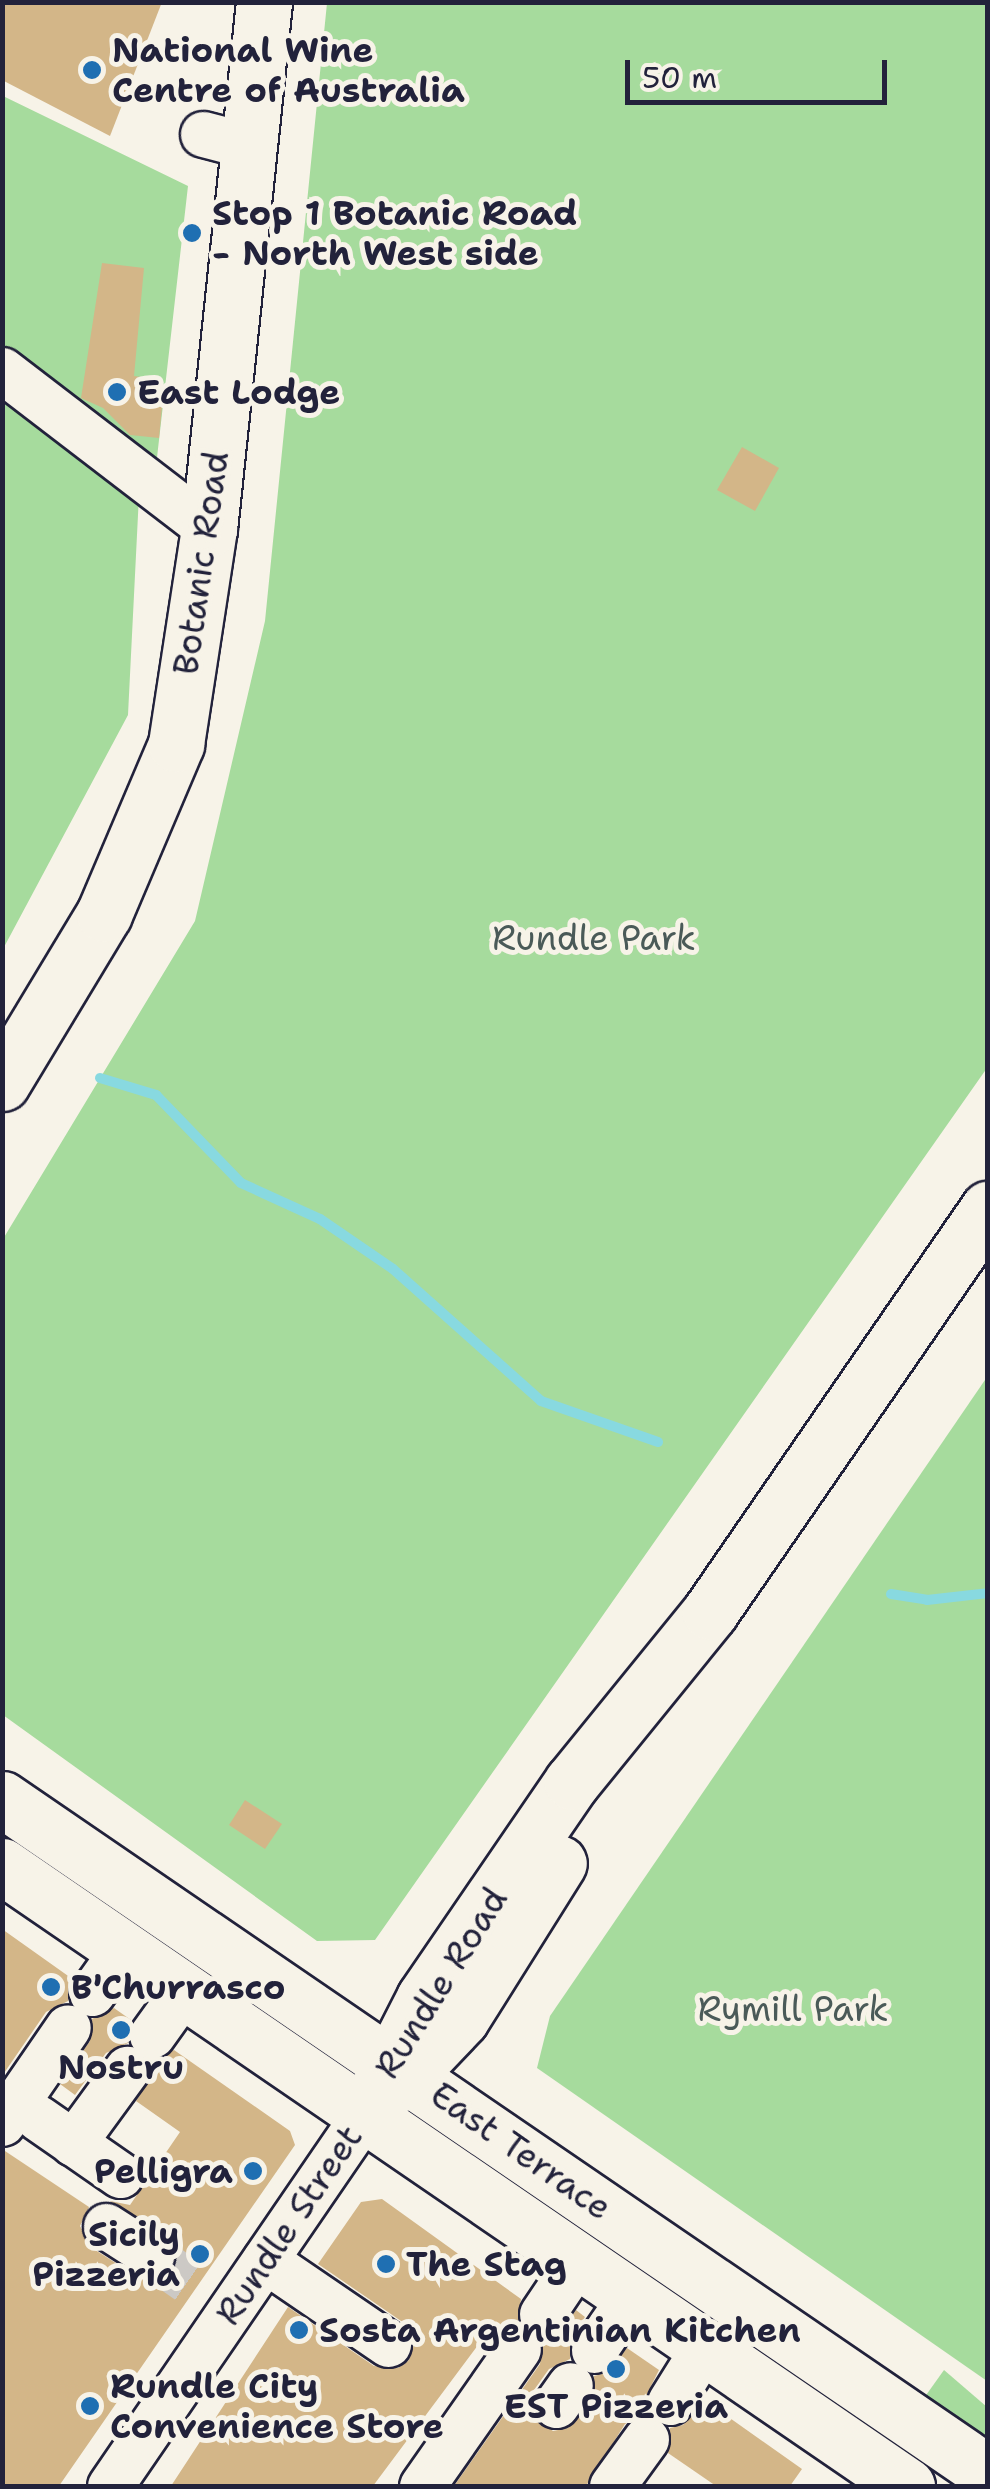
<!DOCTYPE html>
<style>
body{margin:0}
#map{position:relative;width:990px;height:2489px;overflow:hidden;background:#f7f3e8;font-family:"Shantell Sans",sans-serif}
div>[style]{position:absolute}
.green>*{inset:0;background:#a6db9d}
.stream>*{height:10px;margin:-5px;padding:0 5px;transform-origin:5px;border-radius:5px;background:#88d9e0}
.building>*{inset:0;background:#d3b688}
.minor-tunnel>*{height:45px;margin-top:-22.5px;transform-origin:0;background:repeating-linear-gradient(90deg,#ccc9c5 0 45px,transparent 0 67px)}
.roads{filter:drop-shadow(2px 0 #22223b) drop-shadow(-2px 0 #22223b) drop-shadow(0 2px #22223b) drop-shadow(0 -2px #22223b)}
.minor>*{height:45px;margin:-22.5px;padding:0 22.5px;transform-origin:22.5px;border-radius:22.5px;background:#f7f3e8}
.major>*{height:55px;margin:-27.5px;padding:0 27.5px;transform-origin:27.5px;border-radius:27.5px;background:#f7f3e8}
.dots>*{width:28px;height:28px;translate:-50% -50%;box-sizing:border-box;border:5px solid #f7f3e8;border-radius:50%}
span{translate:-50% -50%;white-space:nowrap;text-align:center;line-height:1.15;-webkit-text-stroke:10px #f7f3e8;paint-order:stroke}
.poi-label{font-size:35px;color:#22223b;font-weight:700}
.left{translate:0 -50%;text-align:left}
.right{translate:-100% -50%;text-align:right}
.street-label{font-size:35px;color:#22223b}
.park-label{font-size:35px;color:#4a5a58}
.frame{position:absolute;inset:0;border:5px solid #22223b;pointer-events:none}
.scale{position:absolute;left:625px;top:60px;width:262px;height:45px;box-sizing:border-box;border:5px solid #22223b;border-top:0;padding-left:12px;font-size:30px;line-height:35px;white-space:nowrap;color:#22223b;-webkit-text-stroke:8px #f7f3e8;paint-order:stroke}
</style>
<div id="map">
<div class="green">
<div style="clip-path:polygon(327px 3px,987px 3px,987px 1068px,375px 1940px,317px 1941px,3px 1715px,3px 1239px,195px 921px,265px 621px)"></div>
<div style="clip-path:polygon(3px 96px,188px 186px,155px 475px,139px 495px,128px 715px,3px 949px)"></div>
<div style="clip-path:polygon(987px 1377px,987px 2381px,537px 2068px,550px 2016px)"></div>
<div style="clip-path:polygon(944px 2370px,987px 2407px,987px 2441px,924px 2398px)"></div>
</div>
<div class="stream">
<div style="left:100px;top:1078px;width:59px;rotate:16.9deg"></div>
<div style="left:156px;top:1095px;width:122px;rotate:46deg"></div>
<div style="left:241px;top:1183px;width:87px;rotate:24.5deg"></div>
<div style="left:320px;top:1219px;width:88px;rotate:34.4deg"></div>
<div style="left:393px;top:1269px;width:198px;rotate:41.7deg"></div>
<div style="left:541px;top:1401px;width:124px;rotate:19.3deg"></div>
<div style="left:891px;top:1594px;width:36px;rotate:9deg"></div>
<div style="left:927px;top:1600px;width:61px;rotate:-6.5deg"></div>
</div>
<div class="building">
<div style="clip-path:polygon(2px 2px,162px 2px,110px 136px,2px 80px)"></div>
<div style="clip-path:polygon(102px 263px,144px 268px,134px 376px,155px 379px,152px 407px,162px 407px,159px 438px,130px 435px,103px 408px,81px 398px)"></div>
<div style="clip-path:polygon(742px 447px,779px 468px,755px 511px,717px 490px)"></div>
<div style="clip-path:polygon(245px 1800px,282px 1824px,265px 1849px,229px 1825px)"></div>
<div style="clip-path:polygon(2px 1929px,71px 1978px,68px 2001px,46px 2012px,2px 2076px)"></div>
<div style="clip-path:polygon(114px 2008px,131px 2020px,128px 2043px,106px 2053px,75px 2095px,60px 2084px,90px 2041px,92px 2019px)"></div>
<div style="clip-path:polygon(174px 2050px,290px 2131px,295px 2145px,59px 2486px,2px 2486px,2px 2149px,89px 2207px,80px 2226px,92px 2248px,138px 2277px,164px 2278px,177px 2257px,174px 2242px,110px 2201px,130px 2205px,180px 2132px,136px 2101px,153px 2073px,152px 2061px)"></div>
<div style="clip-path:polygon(382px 2199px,521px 2299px,518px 2323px,497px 2334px,490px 2329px,373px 2486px,171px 2486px,288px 2307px,374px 2366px,398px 2368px,409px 2360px,414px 2345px,404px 2323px,318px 2264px,361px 2202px)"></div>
<div style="clip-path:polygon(576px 2310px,585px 2317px,572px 2336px,570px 2359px,549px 2369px,534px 2390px,533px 2417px,553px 2431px,568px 2428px,592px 2399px,594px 2376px,606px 2373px,627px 2348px,659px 2370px,644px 2400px,646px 2413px,625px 2424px,586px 2486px,454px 2486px,540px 2364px,542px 2340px,563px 2329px)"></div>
<div style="clip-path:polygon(703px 2399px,802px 2469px,790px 2486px,716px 2486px,668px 2453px,670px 2428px,683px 2425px)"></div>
</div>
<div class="minor-tunnel">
<div style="left:151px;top:2255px;width:56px;rotate:34.8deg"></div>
</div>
<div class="roads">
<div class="minor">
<div style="left:203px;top:134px;width:48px;rotate:14.6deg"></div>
<div style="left:2px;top:370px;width:261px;rotate:37.5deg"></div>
<div style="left:92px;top:1993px;width:55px;rotate:-54.6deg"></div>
<div style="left:152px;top:2035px;width:57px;rotate:-54.3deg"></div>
<div style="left:38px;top:2118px;width:100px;rotate:34.8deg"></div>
<div style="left:2px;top:2123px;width:116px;rotate:-55.5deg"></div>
<div style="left:73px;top:2143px;width:92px;rotate:-53.9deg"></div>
<div style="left:106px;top:2226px;width:54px;rotate:32.8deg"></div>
<div style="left:265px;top:2260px;width:149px;rotate:34.3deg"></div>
<div style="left:542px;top:2314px;width:66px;rotate:-56.1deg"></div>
<div style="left:594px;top:2350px;width:65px;rotate:-55.6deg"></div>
<div style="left:670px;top:2402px;width:62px;rotate:-58.1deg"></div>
<div style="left:556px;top:2405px;width:24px;rotate:-55deg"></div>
<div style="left:110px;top:2486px;width:453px;rotate:-55.6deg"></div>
<div style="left:422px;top:2486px;width:167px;rotate:-55deg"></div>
<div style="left:612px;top:2486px;width:58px;rotate:-54.1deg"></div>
</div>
<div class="major">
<div style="left:2px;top:1083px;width:197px;rotate:-58.9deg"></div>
<div style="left:104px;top:914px;width:185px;rotate:-67deg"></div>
<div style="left:176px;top:744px;width:218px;rotate:-81.3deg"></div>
<div style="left:209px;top:529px;width:530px;rotate:-84.04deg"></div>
<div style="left:2px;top:1799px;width:1194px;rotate:34.36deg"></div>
<div style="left:2px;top:1866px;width:1097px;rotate:34.41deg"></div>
<div style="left:399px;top:2084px;width:90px;rotate:-46.4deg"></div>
<div style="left:461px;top:2019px;width:184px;rotate:-57.9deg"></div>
<div style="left:366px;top:2112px;width:128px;rotate:-63deg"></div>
<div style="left:424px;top:1998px;width:262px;rotate:-55.6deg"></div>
<div style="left:572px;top:1782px;width:219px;rotate:-50.9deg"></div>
<div style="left:710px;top:1612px;width:490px;rotate:-55.4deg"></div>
</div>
</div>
<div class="dots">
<div style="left:92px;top:70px;background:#1f6fb2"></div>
<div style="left:192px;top:233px;background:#1f6fb2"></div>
<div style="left:117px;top:392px;background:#1f6fb2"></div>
<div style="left:51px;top:1987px;background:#1f6fb2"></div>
<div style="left:121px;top:2030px;background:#1f6fb2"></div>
<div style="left:253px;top:2171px;background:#1f6fb2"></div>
<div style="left:200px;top:2254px;background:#1f6fb2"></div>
<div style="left:386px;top:2264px;background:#1f6fb2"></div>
<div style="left:299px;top:2330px;background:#1f6fb2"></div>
<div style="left:616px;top:2369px;background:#1f6fb2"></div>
<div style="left:90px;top:2406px;background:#1f6fb2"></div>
</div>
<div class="poi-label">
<span class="left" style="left:112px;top:70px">National Wine<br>Centre of Australia</span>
<span class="left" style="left:212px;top:233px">Stop 1 Botanic Road<br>- North West side</span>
<span class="left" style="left:137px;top:392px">East Lodge</span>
<span class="left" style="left:71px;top:1987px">B'Churrasco</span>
<span style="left:121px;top:2067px">Nostru</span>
<span class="right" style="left:233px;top:2171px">Pelligra</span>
<span class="right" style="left:180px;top:2254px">Sicily<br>Pizzeria</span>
<span class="left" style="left:406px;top:2264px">The Stag</span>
<span class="left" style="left:319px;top:2330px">Sosta Argentinian Kitchen</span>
<span class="left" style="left:110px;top:2406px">Rundle City<br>Convenience Store</span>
<span style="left:616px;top:2406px">EST Pizzeria</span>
</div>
<div class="street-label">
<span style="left:201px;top:563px;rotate:-82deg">Botanic Road</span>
<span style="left:441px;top:1983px;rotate:-58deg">Rundle Road</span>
<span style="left:521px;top:2151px;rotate:35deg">East Terrace</span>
<span style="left:289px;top:2225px;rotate:-56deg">Rundle Street</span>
</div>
<div class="park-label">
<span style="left:594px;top:938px">Rundle Park</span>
<span style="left:793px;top:2009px">Rymill Park</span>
</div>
<div class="frame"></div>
<div class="scale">50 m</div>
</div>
